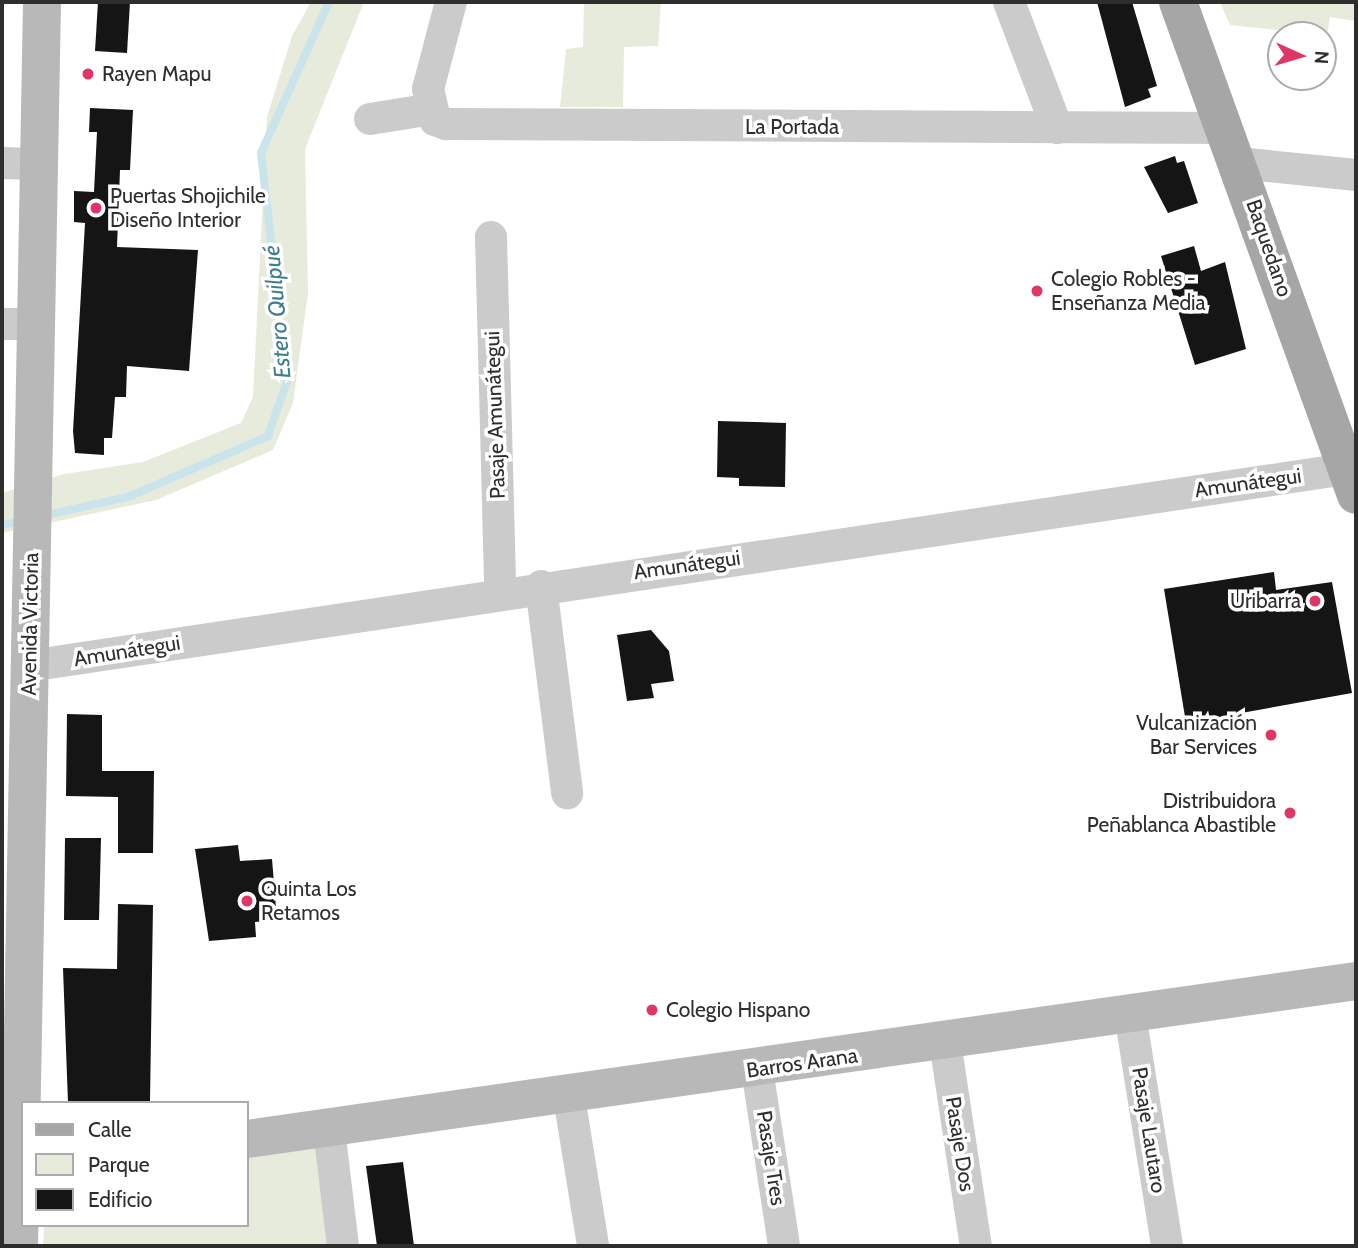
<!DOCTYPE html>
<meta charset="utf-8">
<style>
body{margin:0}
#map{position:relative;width:1358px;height:1248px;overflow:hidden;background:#fff;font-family:Cabin,sans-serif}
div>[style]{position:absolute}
.green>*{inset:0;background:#e7ebdc}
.stream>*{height:8px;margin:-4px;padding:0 4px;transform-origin:4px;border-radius:4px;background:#c9e4ea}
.building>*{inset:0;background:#151515}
.street>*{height:32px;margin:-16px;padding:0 16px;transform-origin:16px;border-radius:16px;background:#cbcbcb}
.secondary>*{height:38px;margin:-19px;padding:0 19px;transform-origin:19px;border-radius:19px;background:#b8b8b8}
.primary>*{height:38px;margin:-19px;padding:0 19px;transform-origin:19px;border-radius:19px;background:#a6a6a6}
.dots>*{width:19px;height:19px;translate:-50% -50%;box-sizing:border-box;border:4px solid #fff;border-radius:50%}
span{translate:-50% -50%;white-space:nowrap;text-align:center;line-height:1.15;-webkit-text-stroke:7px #fff;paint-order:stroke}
.poi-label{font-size:21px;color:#2e2e2e}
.left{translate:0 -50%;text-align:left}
.right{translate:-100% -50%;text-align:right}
.street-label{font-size:21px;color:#2e2e2e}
.water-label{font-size:23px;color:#3f7f8d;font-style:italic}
.frame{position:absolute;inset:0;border:4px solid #2e2e2e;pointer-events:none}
.legend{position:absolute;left:21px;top:1101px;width:228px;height:126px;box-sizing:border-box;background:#fff;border:2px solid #ababab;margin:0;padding:9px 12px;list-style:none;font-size:21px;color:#2e2e2e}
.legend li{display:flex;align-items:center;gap:14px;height:35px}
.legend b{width:35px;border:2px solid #ababab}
.north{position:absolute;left:1267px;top:21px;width:70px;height:70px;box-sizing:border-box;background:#fff;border:2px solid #ababab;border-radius:50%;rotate:94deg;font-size:19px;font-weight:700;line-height:28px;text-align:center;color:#2e2e2e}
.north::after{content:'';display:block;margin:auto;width:24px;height:32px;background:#df3666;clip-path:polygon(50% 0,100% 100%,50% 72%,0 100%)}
</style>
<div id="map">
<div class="green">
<div style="clip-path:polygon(311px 2px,364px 2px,305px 149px,308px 293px,293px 403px,273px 450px,156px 500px,2px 533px,2px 493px,64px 474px,143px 462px,241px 423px,253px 397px,267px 117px,292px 36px)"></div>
<div style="clip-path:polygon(584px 2px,661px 2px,658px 46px,624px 47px,623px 107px,560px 107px,566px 49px,583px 47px)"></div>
<div style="clip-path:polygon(1220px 2px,1356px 2px,1356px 21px,1330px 17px,1326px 43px,1323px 35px,1230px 25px)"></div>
<div style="clip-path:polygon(321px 1145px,331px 1246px,43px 1246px,44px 1225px,247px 1225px,247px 1156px)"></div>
</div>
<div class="stream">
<div style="left:42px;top:516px;width:88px;rotate:-12.5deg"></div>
<div style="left:128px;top:497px;width:153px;rotate:-23.5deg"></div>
<div style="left:268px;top:436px;width:58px;rotate:-70.9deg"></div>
<div style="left:287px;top:381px;width:229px;rotate:-96.5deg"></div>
<div style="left:261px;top:153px;width:166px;rotate:-65.8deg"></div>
<div style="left:2px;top:525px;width:22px;rotate:-13deg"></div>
</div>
<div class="building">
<div style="clip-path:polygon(98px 2px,130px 2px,127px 53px,95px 51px)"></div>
<div style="clip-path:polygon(1097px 2px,1132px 2px,1157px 86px,1148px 89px,1151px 97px,1125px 107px)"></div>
<div style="clip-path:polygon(90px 108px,133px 110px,130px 170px,120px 170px,117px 247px,198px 250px,189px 371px,127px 366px,126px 397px,115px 397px,112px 438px,104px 438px,104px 455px,75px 453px,73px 431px,85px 223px,74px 222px,74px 191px,94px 192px,97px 132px,89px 132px)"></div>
<div style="clip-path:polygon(1175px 156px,1177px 163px,1184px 161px,1198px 203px,1168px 213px,1144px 167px)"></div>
<div style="clip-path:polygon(1194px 246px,1201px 271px,1225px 262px,1246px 349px,1195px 365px,1161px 256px)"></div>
<div style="clip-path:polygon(718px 421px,786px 423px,785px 487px,739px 486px,739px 478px,717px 477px)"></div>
<div style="clip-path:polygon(1274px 572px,1276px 590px,1332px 582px,1352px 693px,1186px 723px,1164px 589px)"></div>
<div style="clip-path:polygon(651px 630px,669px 651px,674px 681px,651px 684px,654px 698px,627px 701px,617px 635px)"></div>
<div style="clip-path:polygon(67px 714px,102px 715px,102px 771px,154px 771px,153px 853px,118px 853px,118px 797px,66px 796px)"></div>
<div style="clip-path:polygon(65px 838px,101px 838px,99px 920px,64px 920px)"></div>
<div style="clip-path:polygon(238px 845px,240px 861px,272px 859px,277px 920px,255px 922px,256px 937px,209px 941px,195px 849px)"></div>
<div style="clip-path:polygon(118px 904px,153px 905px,150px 1103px,68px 1103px,63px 968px,117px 969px)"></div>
<div style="clip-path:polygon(403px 1162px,414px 1246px,377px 1246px,366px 1166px)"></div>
</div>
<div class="street">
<div style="left:451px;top:2px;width:90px;rotate:104.8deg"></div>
<div style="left:428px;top:89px;width:32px;rotate:77deg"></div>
<div style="left:435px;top:120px;width:12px;rotate:20deg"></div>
<div style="left:446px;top:124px;width:780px;rotate:0.29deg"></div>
<div style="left:1009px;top:2px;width:135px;rotate:69.1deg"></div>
<div style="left:370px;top:119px;width:63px;rotate:-9.2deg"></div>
<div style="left:2px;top:163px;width:36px;rotate:2deg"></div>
<div style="left:1238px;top:163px;width:119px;rotate:5.8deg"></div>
<div style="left:491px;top:237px;width:355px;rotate:88.5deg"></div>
<div style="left:2px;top:324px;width:33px"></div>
<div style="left:541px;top:586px;width:209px;rotate:82.8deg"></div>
<div style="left:29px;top:666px;width:1332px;rotate:-8.51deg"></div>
<div style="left:1130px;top:1014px;width:235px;rotate:80.9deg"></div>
<div style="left:945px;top:1042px;width:206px;rotate:81.4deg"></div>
<div style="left:757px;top:1069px;width:179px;rotate:81.3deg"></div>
<div style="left:569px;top:1097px;width:151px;rotate:80.8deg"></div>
<div style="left:329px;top:1129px;width:118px;rotate:83.2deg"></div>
</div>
<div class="secondary">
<div style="left:247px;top:1139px;width:1120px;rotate:-8.11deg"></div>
<div style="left:19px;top:1246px;width:1244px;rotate:-88.94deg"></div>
</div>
<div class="primary">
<div style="left:1178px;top:2px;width:524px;rotate:70.15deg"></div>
</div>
<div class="dots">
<div style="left:88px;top:74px;background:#df3666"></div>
<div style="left:96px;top:208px;background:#df3666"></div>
<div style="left:1037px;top:291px;background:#df3666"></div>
<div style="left:1315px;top:601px;background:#df3666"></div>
<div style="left:1271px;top:735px;background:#df3666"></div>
<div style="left:1290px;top:813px;background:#df3666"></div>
<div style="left:247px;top:901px;background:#df3666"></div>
<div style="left:652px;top:1010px;background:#df3666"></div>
</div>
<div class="poi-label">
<span class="left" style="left:102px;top:74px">Rayen Mapu</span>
<span class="left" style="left:110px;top:208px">Puertas Shojichile<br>Diseño Interior</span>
<span class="left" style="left:1051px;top:291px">Colegio Robles -<br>Enseñanza Media</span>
<span class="right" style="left:1301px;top:601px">Uribarra</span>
<span class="right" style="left:1257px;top:735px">Vulcanización<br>Bar Services</span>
<span class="right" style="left:1276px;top:813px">Distribuidora<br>Peñablanca Abastible</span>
<span class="left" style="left:261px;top:901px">Quinta Los<br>Retamos</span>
<span class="left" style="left:666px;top:1010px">Colegio Hispano</span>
</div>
<div class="street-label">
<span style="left:792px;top:127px">La Portada</span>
<span style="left:1269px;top:248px;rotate:71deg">Baquedano</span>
<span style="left:495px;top:415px;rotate:-92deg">Pasaje Amunátegui</span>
<span style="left:1248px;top:483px;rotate:-8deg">Amunátegui</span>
<span style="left:687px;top:565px;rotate:-8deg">Amunátegui</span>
<span style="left:30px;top:624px;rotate:-89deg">Avenida Victoria</span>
<span style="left:127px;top:651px;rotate:-9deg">Amunátegui</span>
<span style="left:802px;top:1063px;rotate:-8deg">Barros Arana</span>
<span style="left:1149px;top:1130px;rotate:81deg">Pasaje Lautaro</span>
<span style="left:960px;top:1144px;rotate:81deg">Pasaje Dos</span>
<span style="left:771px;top:1158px;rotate:81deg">Pasaje Tres</span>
</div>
<div class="water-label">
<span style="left:277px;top:312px;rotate:-95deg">Estero Quilpué</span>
</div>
<div class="frame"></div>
<ul class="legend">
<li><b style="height:9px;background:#a6a6a6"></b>Calle</li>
<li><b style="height:19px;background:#e7ebdc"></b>Parque</li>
<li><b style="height:19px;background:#151515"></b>Edificio</li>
</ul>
<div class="north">N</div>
</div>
